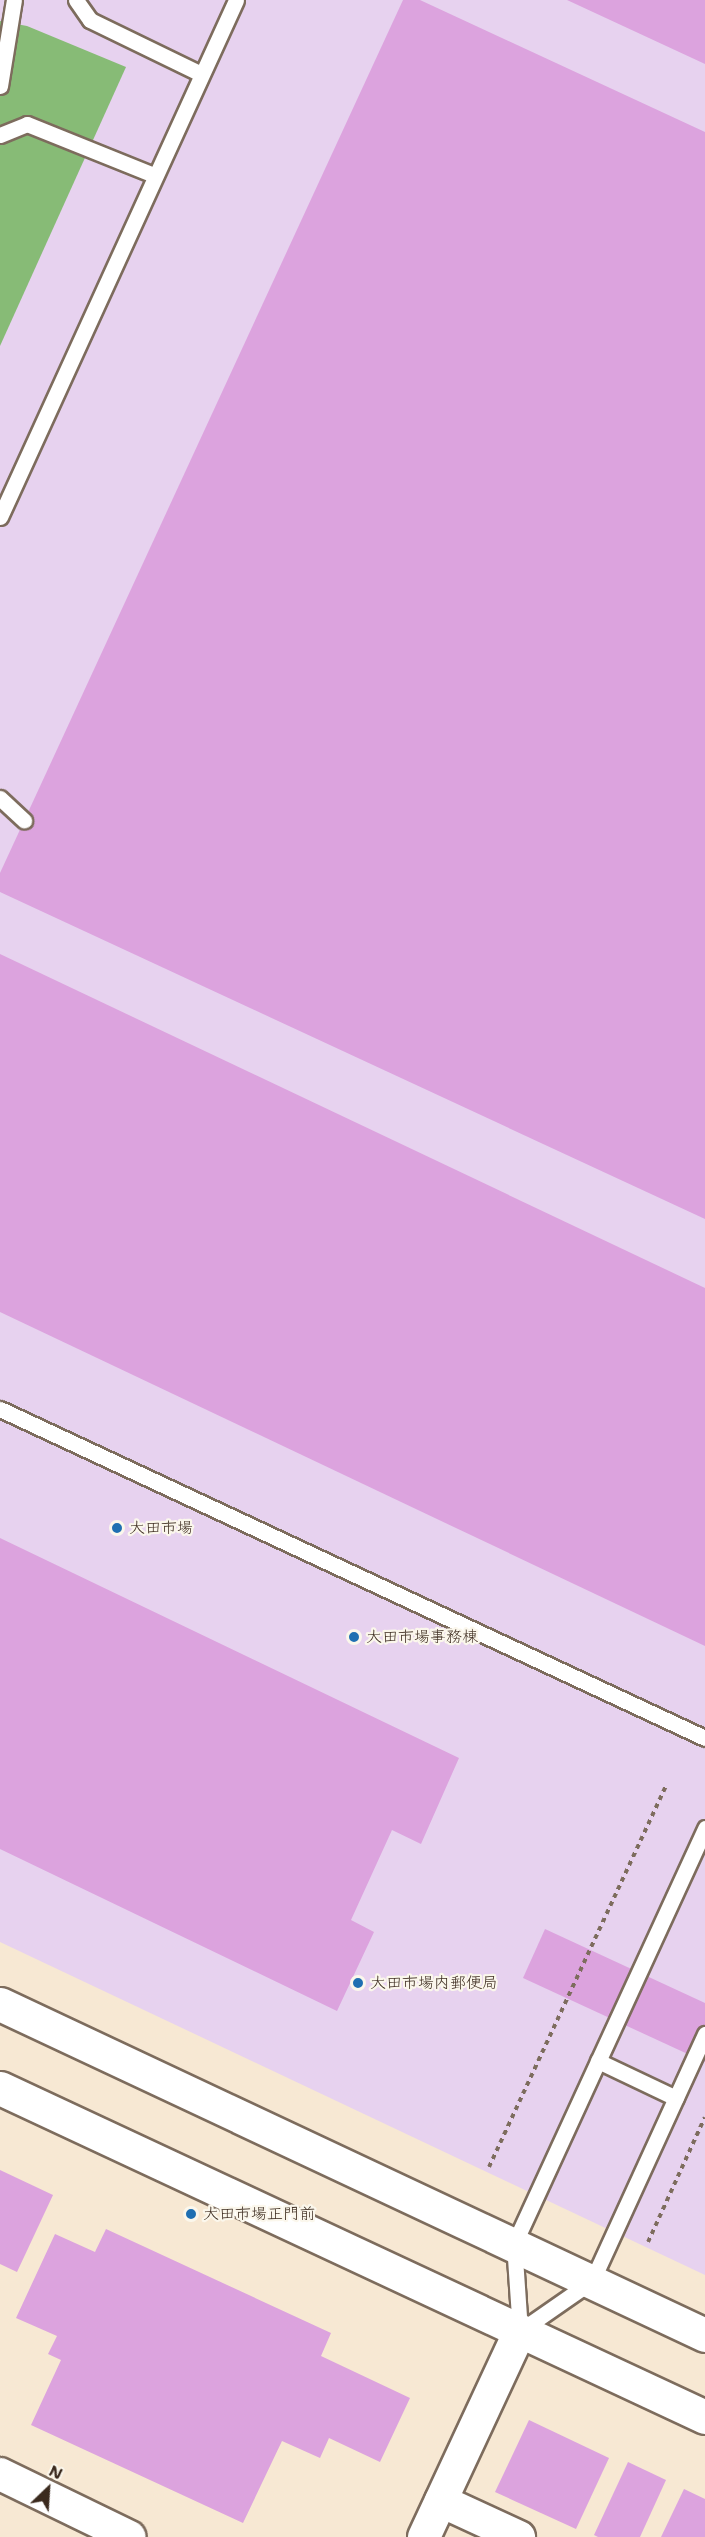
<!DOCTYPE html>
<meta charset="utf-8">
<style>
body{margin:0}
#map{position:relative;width:705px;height:2537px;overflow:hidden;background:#f7e8d3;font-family:"Shantell Sans","Klee One",sans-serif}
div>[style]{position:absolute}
.built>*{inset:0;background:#e7d2ef}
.forest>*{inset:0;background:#87bb76}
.building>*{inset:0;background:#dca3de}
.path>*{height:4px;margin-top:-2px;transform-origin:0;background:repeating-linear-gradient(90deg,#7d6c5d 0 4.5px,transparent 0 9px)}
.roads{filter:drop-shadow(2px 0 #7d6c5d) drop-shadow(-2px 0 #7d6c5d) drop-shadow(0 2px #7d6c5d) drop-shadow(0 -2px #7d6c5d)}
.lane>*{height:15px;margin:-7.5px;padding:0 7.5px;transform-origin:7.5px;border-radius:7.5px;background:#fff}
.street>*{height:32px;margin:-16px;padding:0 16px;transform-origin:16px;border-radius:16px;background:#fff}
.secondary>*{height:33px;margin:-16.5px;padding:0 16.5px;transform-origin:16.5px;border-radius:16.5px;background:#fff}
.dots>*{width:16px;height:16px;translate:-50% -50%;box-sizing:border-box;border:3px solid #fbf7ec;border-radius:50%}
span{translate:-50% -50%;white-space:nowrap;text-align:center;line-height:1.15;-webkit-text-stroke:4.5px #fbf7ec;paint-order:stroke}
.poi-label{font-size:16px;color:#3b2a1e}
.left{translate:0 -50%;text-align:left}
.north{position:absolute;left:18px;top:2459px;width:60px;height:60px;-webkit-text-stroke:4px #fbf7ec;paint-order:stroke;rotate:25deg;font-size:16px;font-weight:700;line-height:24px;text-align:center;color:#3b2a1e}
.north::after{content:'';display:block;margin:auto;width:21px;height:27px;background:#3b2a1e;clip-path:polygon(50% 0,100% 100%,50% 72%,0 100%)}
</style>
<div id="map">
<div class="built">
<div style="clip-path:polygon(0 0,705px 0,705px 2275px,0 1942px)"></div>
</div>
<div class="forest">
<div style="clip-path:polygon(0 21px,27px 26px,126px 67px,0 346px)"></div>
</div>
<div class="building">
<div style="clip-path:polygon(403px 0,420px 0,705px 132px,705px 1219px,0 892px,0 873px)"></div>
<div style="clip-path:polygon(567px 0,705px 0,705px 64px)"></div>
<div style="clip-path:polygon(0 954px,705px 1288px,705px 1646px,0 1312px)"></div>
<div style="clip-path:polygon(0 1538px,459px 1758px,421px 1844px,392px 1830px,351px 1920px,374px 1932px,337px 2011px,0 1849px)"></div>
<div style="clip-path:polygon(545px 1929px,705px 2003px,705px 2062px,523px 1978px)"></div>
<div style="clip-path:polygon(0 2170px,53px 2195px,17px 2272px,0 2264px)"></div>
<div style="clip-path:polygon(106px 2229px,331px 2333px,321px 2356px,410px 2398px,380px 2462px,329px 2438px,320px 2458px,282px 2441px,243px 2523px,31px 2425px,61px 2360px,48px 2354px,57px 2336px,16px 2318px,55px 2234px,95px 2252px)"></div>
<div style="clip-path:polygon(529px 2420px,609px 2458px,576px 2529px,495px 2492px)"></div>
<div style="clip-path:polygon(628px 2462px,666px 2480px,640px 2537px,598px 2537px,594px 2535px)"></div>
<div style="clip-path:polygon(684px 2489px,705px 2499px,705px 2537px,661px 2537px)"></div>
</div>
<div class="path">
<div style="left:489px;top:2167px;width:420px;rotate:-65.1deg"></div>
<div style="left:648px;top:2242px;width:137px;rotate:-65.5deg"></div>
</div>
<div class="roads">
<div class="lane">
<div style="left:76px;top:0;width:24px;rotate:55deg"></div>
<div style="left:90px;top:20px;width:123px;rotate:25.9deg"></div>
<div style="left:0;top:86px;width:87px;rotate:-80.8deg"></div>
<div style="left:0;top:135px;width:29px;rotate:-22deg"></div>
<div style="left:27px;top:124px;width:137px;rotate:21.9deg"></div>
<div style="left:0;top:517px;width:568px;rotate:-65.46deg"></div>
<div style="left:0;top:798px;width:33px;rotate:43deg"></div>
<div style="left:0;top:1409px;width:778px;rotate:25.02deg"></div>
<div style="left:598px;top:2061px;width:86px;rotate:25.4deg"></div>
<div style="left:520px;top:2331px;width:87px;rotate:-93.9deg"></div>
<div style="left:514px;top:2244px;width:458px;rotate:-65.3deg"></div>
<div style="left:520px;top:2331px;width:88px;rotate:-34.8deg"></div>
<div style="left:592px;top:2281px;width:272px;rotate:-65.4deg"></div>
</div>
<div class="street">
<div style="left:0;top:2474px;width:144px;rotate:25.9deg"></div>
<div style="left:441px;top:2501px;width:86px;rotate:24.8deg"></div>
<div style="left:424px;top:2537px;width:227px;rotate:-65deg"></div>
</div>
<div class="secondary">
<div style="left:0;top:2004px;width:779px;rotate:25.15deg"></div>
<div style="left:0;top:2088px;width:778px;rotate:25.02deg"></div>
</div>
</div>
<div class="dots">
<div style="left:117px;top:1528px;background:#1f6fb2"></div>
<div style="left:354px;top:1637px;background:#1f6fb2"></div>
<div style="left:358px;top:1983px;background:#1f6fb2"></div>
<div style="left:191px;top:2214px;background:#1f6fb2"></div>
</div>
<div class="poi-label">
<span class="left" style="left:129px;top:1528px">大田市場</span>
<span class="left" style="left:366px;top:1637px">大田市場事務棟</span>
<span class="left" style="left:370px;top:1983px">大田市場内郵便局</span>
<span class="left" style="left:203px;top:2214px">大田市場正門前</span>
</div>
<div class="north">N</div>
</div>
